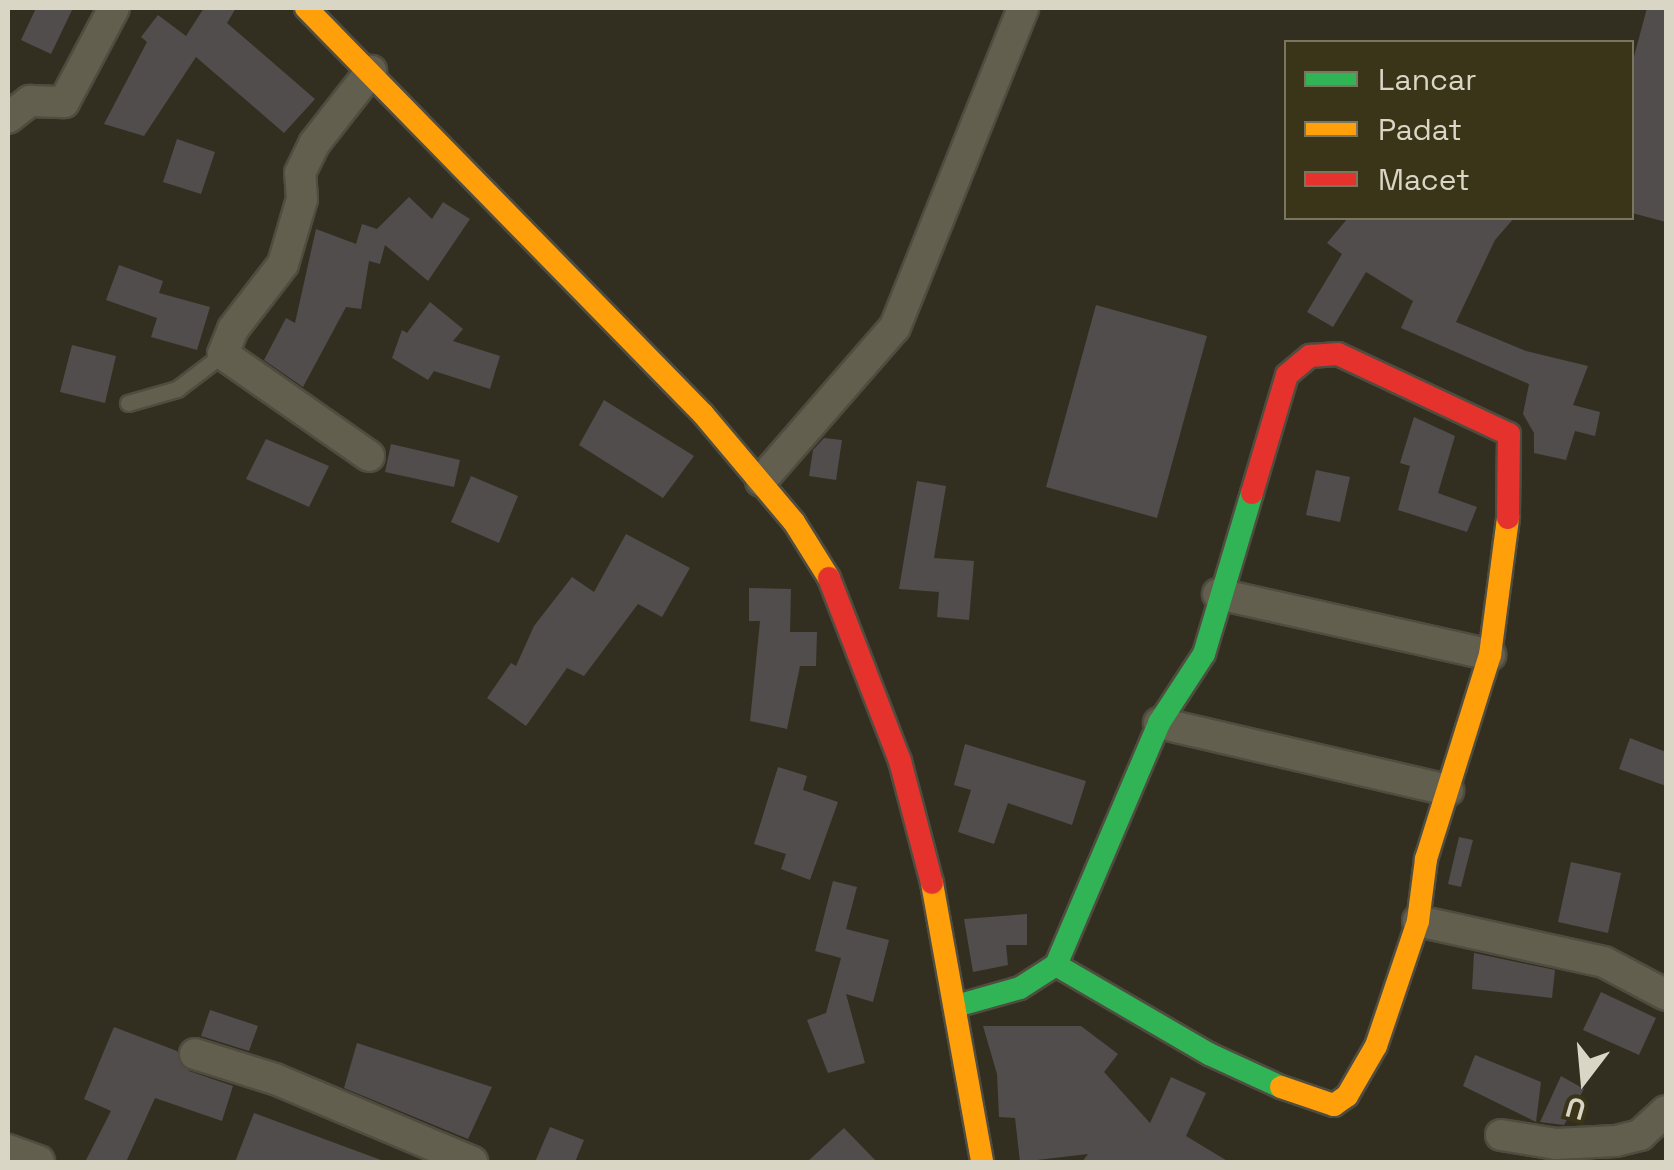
<!DOCTYPE html>
<style>
body{margin:0}
#map{position:relative;width:1674px;height:1170px;overflow:hidden;background:#322f20;font-family:"Space Grotesk",sans-serif}
div>[style]{position:absolute}
.building>*{inset:0;background:#504d4c}
.roads{filter:drop-shadow(2px 0 #4f4c40) drop-shadow(-2px 0 #4f4c40) drop-shadow(0 2px #4f4c40) drop-shadow(0 -2px #4f4c40)}
.lane>*{height:15px;margin:-7.5px;padding:0 7.5px;transform-origin:7.5px;border-radius:7.5px;background:#625f4e}
.street>*{height:30px;margin:-15px;padding:0 15px;transform-origin:15px;border-radius:15px;background:#625f4e}
.fast>*{height:22px;margin:-11px;padding:0 11px;transform-origin:11px;border-radius:11px;background:#30b455}
.slow>*{height:22px;margin:-11px;padding:0 11px;transform-origin:11px;border-radius:11px;background:#ff9f0a}
.jam>*{height:22px;margin:-11px;padding:0 11px;transform-origin:11px;border-radius:11px;background:#e5322d}
span{translate:-50% -50%;white-space:nowrap;text-align:center;line-height:1.15;-webkit-text-stroke:8px #3a3418;paint-order:stroke}
.frame{position:absolute;inset:0;border:10px solid #dad6c6;pointer-events:none}
.legend{position:absolute;left:1284px;top:40px;width:350px;height:180px;box-sizing:border-box;background:#3a3418;border:2px solid #7a755e;margin:0;padding:12px 18px;list-style:none;font-size:30px;color:#dad6c6}
.legend li{display:flex;align-items:center;gap:20px;height:50px}
.legend b{width:50px;border:2px solid #7a755e}
.north{position:absolute;left:1534px;top:1030px;width:100px;height:100px;-webkit-text-stroke:8px #3a3418;paint-order:stroke;rotate:196deg;font-size:28px;font-weight:700;line-height:40px;text-align:center;color:#dad6c6}
.north::after{content:'';display:block;margin:auto;width:35px;height:45px;background:#dad6c6;clip-path:polygon(50% 0,100% 100%,50% 72%,0 100%)}
</style>
<div id="map">
<div class="building">
<div style="clip-path:polygon(36px 8px,73px 8px,51px 54px,21px 40px)"></div>
<div style="clip-path:polygon(204px 8px,236px 8px,227px 23px,315px 99px,284px 133px,196px 57px,144px 136px,104px 124px,147px 42px,141px 37px,158px 15px,186px 36px)"></div>
<div style="clip-path:polygon(1647px 8px,1666px 8px,1666px 222px,1632px 213px,1632px 64px)"></div>
<div style="clip-path:polygon(177px 139px,215px 152px,201px 194px,163px 182px)"></div>
<div style="clip-path:polygon(409px 197px,432px 219px,443px 202px,470px 219px,428px 281px,385px 245px,380px 264px,369px 261px,361px 309px,346px 307px,303px 387px,264px 360px,286px 318px,295px 323px,316px 229px,356px 244px,362px 224px,377px 229px)"></div>
<div style="clip-path:polygon(1348px 218px,1514px 218px,1495px 240px,1456px 322px,1526px 351px,1588px 366px,1573px 405px,1600px 412px,1595px 436px,1575px 431px,1566px 460px,1534px 453px,1534px 433px,1523px 414px,1529px 384px,1401px 328px,1413px 301px,1366px 272px,1333px 327px,1307px 312px,1342px 254px,1327px 243px)"></div>
<div style="clip-path:polygon(119px 265px,163px 281px,159px 293px,210px 307px,197px 350px,151px 337px,157px 318px,106px 300px)"></div>
<div style="clip-path:polygon(430px 302px,463px 329px,453px 341px,500px 356px,490px 389px,434px 371px,428px 380px,392px 358px,402px 330px,407px 333px)"></div>
<div style="clip-path:polygon(1096px 305px,1207px 336px,1157px 518px,1046px 487px)"></div>
<div style="clip-path:polygon(72px 345px,116px 356px,105px 403px,60px 392px)"></div>
<div style="clip-path:polygon(604px 400px,694px 456px,663px 498px,579px 445px)"></div>
<div style="clip-path:polygon(1414px 417px,1455px 436px,1438px 493px,1477px 507px,1467px 532px,1398px 510px,1410px 466px,1400px 463px)"></div>
<div style="clip-path:polygon(824px 438px,842px 440px,836px 480px,809px 476px,813px 450px)"></div>
<div style="clip-path:polygon(266px 439px,329px 466px,309px 507px,246px 479px)"></div>
<div style="clip-path:polygon(391px 444px,460px 460px,454px 487px,385px 472px)"></div>
<div style="clip-path:polygon(1316px 470px,1350px 477px,1340px 522px,1306px 515px)"></div>
<div style="clip-path:polygon(471px 476px,518px 496px,499px 543px,451px 522px)"></div>
<div style="clip-path:polygon(917px 481px,946px 486px,934px 558px,974px 561px,969px 620px,937px 617px,939px 592px,899px 589px)"></div>
<div style="clip-path:polygon(626px 534px,690px 568px,662px 617px,638px 604px,584px 676px,567px 668px,526px 726px,487px 698px,511px 663px,516px 666px,534px 626px,572px 577px,594px 592px)"></div>
<div style="clip-path:polygon(749px 588px,791px 589px,790px 632px,817px 632px,816px 666px,800px 666px,787px 729px,750px 721px,760px 621px,749px 621px)"></div>
<div style="clip-path:polygon(1630px 738px,1666px 752px,1666px 786px,1619px 769px)"></div>
<div style="clip-path:polygon(965px 744px,1086px 781px,1072px 825px,1008px 803px,994px 844px,958px 832px,971px 790px,954px 785px)"></div>
<div style="clip-path:polygon(778px 767px,807px 776px,803px 790px,838px 802px,810px 880px,781px 869px,786px 854px,754px 844px)"></div>
<div style="clip-path:polygon(1459px 837px,1473px 840px,1461px 887px,1448px 884px)"></div>
<div style="clip-path:polygon(1571px 862px,1621px 873px,1608px 933px,1558px 922px)"></div>
<div style="clip-path:polygon(833px 881px,857px 887px,846px 929px,889px 940px,873px 1002px,846px 994px,865px 1063px,828px 1073px,807px 1020px,826px 1013px,841px 958px,815px 951px)"></div>
<div style="clip-path:polygon(1027px 914px,1027px 945px,1006px 945px,1008px 965px,973px 972px,964px 919px)"></div>
<div style="clip-path:polygon(1474px 953px,1555px 970px,1552px 998px,1472px 989px)"></div>
<div style="clip-path:polygon(1601px 992px,1656px 1018px,1639px 1055px,1583px 1030px)"></div>
<div style="clip-path:polygon(210px 1010px,258px 1026px,249px 1051px,201px 1036px)"></div>
<div style="clip-path:polygon(983px 1026px,1081px 1026px,1118px 1054px,1104px 1072px,1150px 1123px,1171px 1077px,1206px 1093px,1186px 1136px,1229px 1162px,1082px 1162px,1088px 1154px,1020px 1162px,1015px 1118px,999px 1117px,997px 1074px)"></div>
<div style="clip-path:polygon(114px 1027px,177px 1051px,189px 1071px,233px 1086px,222px 1121px,155px 1098px,126px 1162px,85px 1162px,111px 1111px,84px 1099px)"></div>
<div style="clip-path:polygon(357px 1043px,492px 1087px,468px 1139px,344px 1088px)"></div>
<div style="clip-path:polygon(1475px 1055px,1541px 1082px,1536px 1122px,1463px 1086px)"></div>
<div style="clip-path:polygon(1561px 1076px,1584px 1089px,1564px 1125px,1540px 1122px)"></div>
<div style="clip-path:polygon(254px 1113px,381px 1160px,380px 1162px,235px 1162px)"></div>
<div style="clip-path:polygon(550px 1127px,584px 1140px,575px 1162px,535px 1162px)"></div>
<div style="clip-path:polygon(844px 1128px,877px 1162px,807px 1162px)"></div>
</div>
<div class="roads">
<div class="lane">
<div style="left:128px;top:403px;width:51px;rotate:-15.9deg"></div>
<div style="left:177px;top:389px;width:58px;rotate:-37.3deg"></div>
</div>
<div class="street">
<div style="left:8px;top:118px;width:28px;rotate:-38deg"></div>
<div style="left:30px;top:101px;width:34px;rotate:2deg"></div>
<div style="left:64px;top:102px;width:106px;rotate:-62deg"></div>
<div style="left:369px;top:456px;width:178px;rotate:-145.1deg"></div>
<div style="left:223px;top:354px;width:27px;rotate:-68deg"></div>
<div style="left:233px;top:329px;width:82px;rotate:-52.4deg"></div>
<div style="left:283px;top:264px;width:68px;rotate:-73.7deg"></div>
<div style="left:302px;top:199px;width:26px;rotate:-94deg"></div>
<div style="left:300px;top:173px;width:32px;rotate:-64deg"></div>
<div style="left:314px;top:144px;width:93px;rotate:-52deg"></div>
<div style="left:761px;top:481px;width:204px;rotate:-49deg"></div>
<div style="left:895px;top:327px;width:344px;rotate:-68.1deg"></div>
<div style="left:1218px;top:594px;width:279px;rotate:12.6deg"></div>
<div style="left:1159px;top:723px;width:297px;rotate:13.1deg"></div>
<div style="left:1418px;top:921px;width:190px;rotate:12.4deg"></div>
<div style="left:1604px;top:962px;width:70px;rotate:28deg"></div>
<div style="left:195px;top:1054px;width:84px;rotate:17.4deg"></div>
<div style="left:275px;top:1079px;width:214px;rotate:22.8deg"></div>
<div style="left:1501px;top:1135px;width:56px;rotate:9.3deg"></div>
<div style="left:1556px;top:1144px;width:60px;rotate:-2.9deg"></div>
<div style="left:1616px;top:1141px;width:25px;rotate:-14deg"></div>
<div style="left:1640px;top:1135px;width:35px;rotate:-43deg"></div>
<div style="left:8px;top:1150px;width:33px;rotate:20deg"></div>
</div>
<div class="fast">
<div style="left:1056px;top:965px;width:177px;rotate:30.2deg"></div>
<div style="left:1209px;top:1054px;width:79px;rotate:24.6deg"></div>
<div style="left:956px;top:1006px;width:66px;rotate:-15.7deg"></div>
<div style="left:1020px;top:988px;width:43px;rotate:-32.6deg"></div>
<div style="left:1056px;top:965px;width:263px;rotate:-66.9deg"></div>
<div style="left:1159px;top:723px;width:82px;rotate:-56.9deg"></div>
<div style="left:1204px;top:654px;width:168px;rotate:-73.4deg"></div>
</div>
<div class="slow">
<div style="left:306px;top:8px;width:568px;rotate:45.64deg"></div>
<div style="left:703px;top:414px;width:141px;rotate:49.9deg"></div>
<div style="left:794px;top:522px;width:66px;rotate:58deg"></div>
<div style="left:932px;top:883px;width:283px;rotate:79.8deg"></div>
<div style="left:1281px;top:1087px;width:56px;rotate:18.8deg"></div>
<div style="left:1334px;top:1105px;width:16px;rotate:-35deg"></div>
<div style="left:1347px;top:1096px;width:58px;rotate:-59.9deg"></div>
<div style="left:1376px;top:1046px;width:132px;rotate:-71.4deg"></div>
<div style="left:1418px;top:921px;width:63px;rotate:-82.6deg"></div>
<div style="left:1426px;top:859px;width:214px;rotate:-72.6deg"></div>
<div style="left:1490px;top:655px;width:138px;rotate:-82.5deg"></div>
</div>
<div class="jam">
<div style="left:1252px;top:493px;width:123px;rotate:-73.5deg"></div>
<div style="left:1287px;top:375px;width:30px;rotate:-40deg"></div>
<div style="left:1310px;top:356px;width:28px;rotate:-4deg"></div>
<div style="left:1338px;top:354px;width:189px;rotate:25.1deg"></div>
<div style="left:1509px;top:434px;width:84px;rotate:90.7deg"></div>
<div style="left:829px;top:578px;width:196px;rotate:68.8deg"></div>
<div style="left:900px;top:761px;width:126px;rotate:75.3deg"></div>
</div>
</div>
<div class="frame"></div>
<ul class="legend">
<li><b style="height:12px;background:#30b455"></b>Lancar</li>
<li><b style="height:12px;background:#ff9f0a"></b>Padat</li>
<li><b style="height:12px;background:#e5322d"></b>Macet</li>
</ul>
<div class="north">U</div>
</div>
